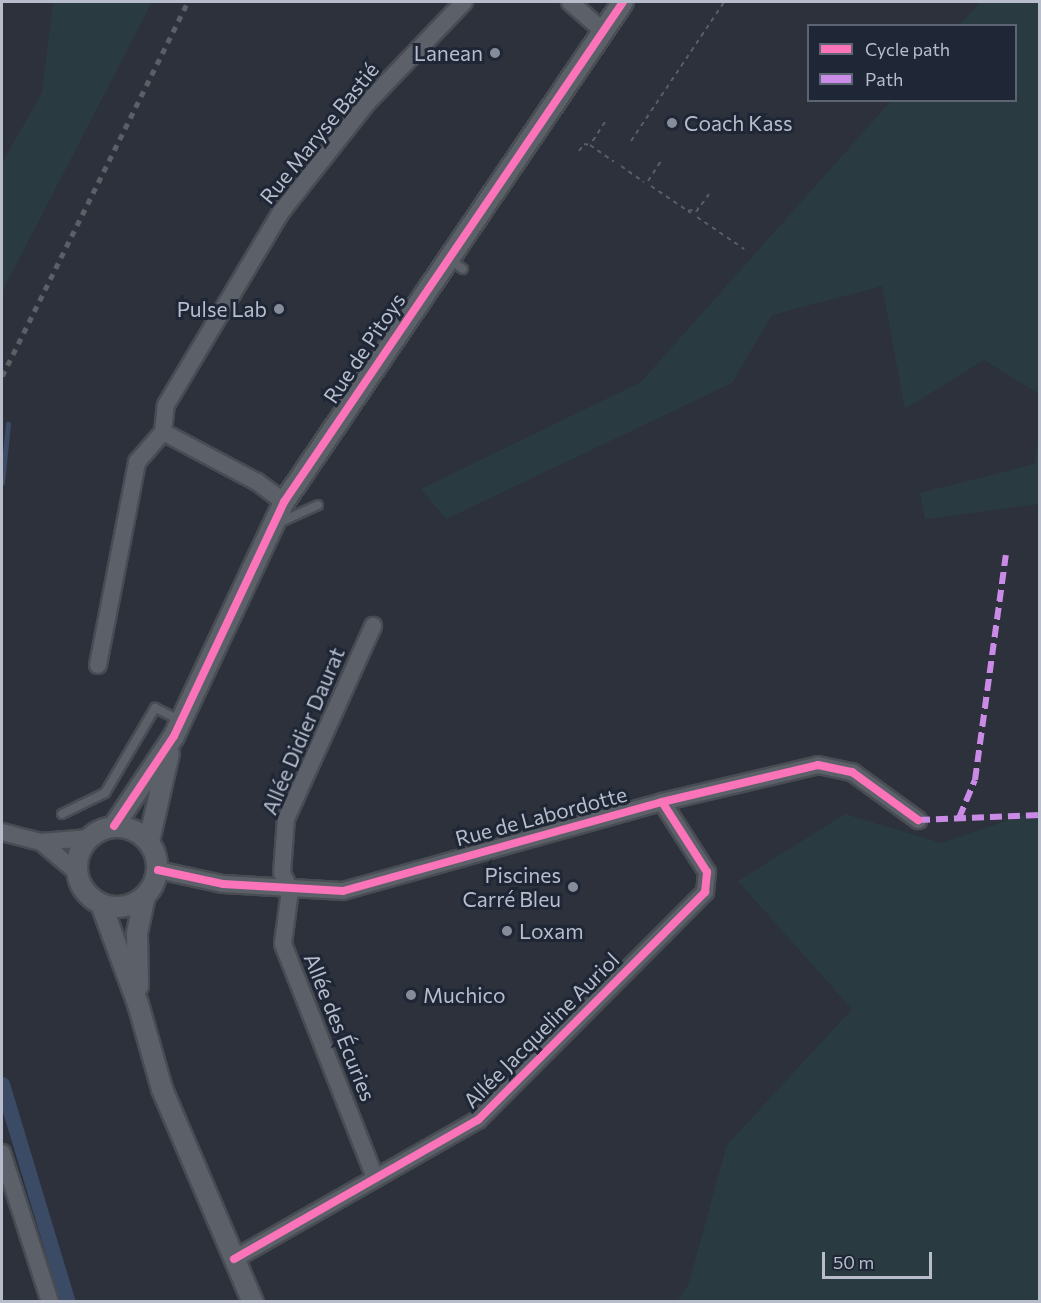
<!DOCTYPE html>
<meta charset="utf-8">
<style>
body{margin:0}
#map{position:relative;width:1041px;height:1303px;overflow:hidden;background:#2c313b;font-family:Commissioner,sans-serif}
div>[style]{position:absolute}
.green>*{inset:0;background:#293b41}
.stream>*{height:4.5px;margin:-2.25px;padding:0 2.25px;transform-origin:2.25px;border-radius:2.25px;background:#3b4a65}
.canal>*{height:15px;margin:-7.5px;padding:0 7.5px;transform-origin:7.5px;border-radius:7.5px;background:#3b4a65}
.path>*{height:2px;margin-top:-1px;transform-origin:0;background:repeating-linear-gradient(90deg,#5a5f65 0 4.5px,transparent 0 9px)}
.roads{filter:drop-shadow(2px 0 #484c53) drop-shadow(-2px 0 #484c53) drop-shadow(0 2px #484c53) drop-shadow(0 -2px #484c53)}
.service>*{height:8px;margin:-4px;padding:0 4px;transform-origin:4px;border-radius:4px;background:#5c6069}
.minor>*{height:16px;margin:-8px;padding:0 8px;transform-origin:8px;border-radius:8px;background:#5c6069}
.tertiary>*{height:20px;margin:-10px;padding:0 10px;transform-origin:10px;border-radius:10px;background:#5c6069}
.tertiary>.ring{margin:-10px;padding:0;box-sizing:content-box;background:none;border:20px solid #5c6069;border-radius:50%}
.rail>*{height:4.5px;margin-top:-2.25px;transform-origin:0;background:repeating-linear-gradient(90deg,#5b5f66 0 6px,transparent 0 12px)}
.quiet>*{height:6px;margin-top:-3px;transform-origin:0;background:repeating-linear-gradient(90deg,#ca8be6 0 12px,transparent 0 18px)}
.cycleway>*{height:8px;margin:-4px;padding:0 4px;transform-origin:4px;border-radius:4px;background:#fb73b8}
.dots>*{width:16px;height:16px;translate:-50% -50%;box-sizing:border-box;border:3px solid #1f2736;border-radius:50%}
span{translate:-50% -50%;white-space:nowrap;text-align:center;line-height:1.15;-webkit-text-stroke:6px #1f2736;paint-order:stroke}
.poi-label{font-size:21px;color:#b7bdcb}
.right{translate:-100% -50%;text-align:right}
.left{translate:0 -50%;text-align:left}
.street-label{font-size:21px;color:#b7bdcb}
.frame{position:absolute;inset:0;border:3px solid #b7bdcb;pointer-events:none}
.legend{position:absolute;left:807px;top:24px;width:210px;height:78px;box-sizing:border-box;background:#1f2736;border:2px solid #5c6372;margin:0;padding:8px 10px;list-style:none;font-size:18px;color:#b7bdcb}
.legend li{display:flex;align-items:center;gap:12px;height:30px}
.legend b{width:30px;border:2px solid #5c6372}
.scale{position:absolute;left:822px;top:1252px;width:110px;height:27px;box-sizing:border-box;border:3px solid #b7bdcb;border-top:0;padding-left:8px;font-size:18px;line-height:21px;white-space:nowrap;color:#b7bdcb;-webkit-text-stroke:4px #1f2736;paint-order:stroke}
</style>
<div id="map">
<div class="green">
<div style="clip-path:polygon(53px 2px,152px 2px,2px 292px,2px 163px,42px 93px)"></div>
<div style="clip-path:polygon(981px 2px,1039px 2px,1039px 394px,984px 360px,905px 409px,882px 286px,772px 315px,732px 383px,446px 519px,421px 489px,641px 382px,891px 101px,1016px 100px,1016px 26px,959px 25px)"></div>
<div style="clip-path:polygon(1039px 429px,1039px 504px,925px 519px,920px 493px,1035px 464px)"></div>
<div style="clip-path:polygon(1039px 810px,1039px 1301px,677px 1301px,688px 1286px,727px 1145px,852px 1009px,738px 881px,845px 814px,941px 843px)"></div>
</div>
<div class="stream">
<div style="left:2px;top:483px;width:59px;rotate:-84.2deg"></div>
</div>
<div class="canal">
<div style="left:2px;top:1084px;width:228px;rotate:73.2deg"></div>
</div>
<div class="path">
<div style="left:605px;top:122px;width:27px;rotate:123deg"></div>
<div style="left:590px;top:145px;width:29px;rotate:35deg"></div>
<div style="left:631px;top:141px;width:167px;rotate:-56.2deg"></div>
<div style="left:579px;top:151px;width:9px;rotate:-54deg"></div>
<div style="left:584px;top:144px;width:6px;rotate:9deg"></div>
<div style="left:621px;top:166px;width:28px;rotate:35deg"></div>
<div style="left:648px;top:181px;width:24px;rotate:-57deg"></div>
<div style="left:651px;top:186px;width:48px;rotate:34deg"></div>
<div style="left:688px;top:211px;width:11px;rotate:-15deg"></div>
<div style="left:696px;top:212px;width:22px;rotate:-54deg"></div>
<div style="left:697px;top:217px;width:57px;rotate:34.2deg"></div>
</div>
<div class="roads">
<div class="service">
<div style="left:449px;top:259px;width:17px;rotate:36deg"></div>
<div style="left:276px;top:524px;width:46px;rotate:-24.3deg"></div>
<div style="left:62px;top:814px;width:48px;rotate:-26deg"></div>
<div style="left:105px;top:793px;width:99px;rotate:-59.5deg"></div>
<div style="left:155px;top:708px;width:28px;rotate:26deg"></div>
</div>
<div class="minor">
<div style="left:570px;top:2px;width:44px;rotate:41.3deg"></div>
<div style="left:284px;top:502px;width:34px;rotate:-143deg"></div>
<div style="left:257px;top:482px;width:106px;rotate:-152deg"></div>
<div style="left:163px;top:432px;width:27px;rotate:-84deg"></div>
<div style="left:166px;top:405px;width:225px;rotate:-59.2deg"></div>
<div style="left:281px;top:212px;width:139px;rotate:-51.7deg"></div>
<div style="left:367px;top:103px;width:140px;rotate:-46.2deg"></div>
<div style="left:98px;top:665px;width:207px;rotate:-79.1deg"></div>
<div style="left:137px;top:462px;width:40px;rotate:-49deg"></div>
<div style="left:2px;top:832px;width:40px;rotate:14.4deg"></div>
<div style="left:158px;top:870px;width:66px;rotate:12.2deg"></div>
<div style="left:223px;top:884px;width:120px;rotate:3.3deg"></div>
<div style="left:343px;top:891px;width:331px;rotate:-15.6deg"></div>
<div style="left:662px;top:802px;width:160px;rotate:-13.3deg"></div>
<div style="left:818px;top:765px;width:35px;rotate:12deg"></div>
<div style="left:852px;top:772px;width:82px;rotate:36deg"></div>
<div style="left:78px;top:873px;width:48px;rotate:-140deg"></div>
<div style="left:41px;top:842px;width:48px;rotate:-4.8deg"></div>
<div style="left:290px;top:890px;width:54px;rotate:97.4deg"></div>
<div style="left:283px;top:944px;width:251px;rotate:68.5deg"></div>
<div style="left:290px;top:890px;width:19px;rotate:-115deg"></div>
<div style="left:282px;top:873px;width:54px;rotate:-85.8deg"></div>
<div style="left:286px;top:819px;width:212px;rotate:-65.7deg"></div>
<div style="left:2px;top:1153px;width:157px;rotate:72.1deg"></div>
<div style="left:234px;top:1259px;width:281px;rotate:-29.7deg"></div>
<div style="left:478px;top:1120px;width:322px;rotate:-45.1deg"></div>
<div style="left:705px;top:892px;width:20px;rotate:-84deg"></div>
<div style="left:707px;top:872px;width:83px;rotate:-122.7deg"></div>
</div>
<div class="tertiary">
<div style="left:114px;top:826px;width:108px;rotate:-56.3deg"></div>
<div style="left:174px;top:736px;width:259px;rotate:-64.8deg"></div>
<div style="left:284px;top:502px;width:604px;rotate:-55.86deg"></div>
<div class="ring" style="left:77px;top:827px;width:60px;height:60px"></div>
<div style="left:149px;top:841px;width:90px;rotate:-77.2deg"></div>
<div style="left:101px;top:904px;width:107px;rotate:69.7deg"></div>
<div style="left:138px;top:1004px;width:88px;rotate:74.2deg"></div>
<div style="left:162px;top:1089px;width:232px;rotate:66.9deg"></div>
<div style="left:138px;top:986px;width:53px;rotate:-91.1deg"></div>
<div style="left:137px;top:933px;width:38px;rotate:-78deg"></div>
</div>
</div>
<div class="rail">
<div style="left:2px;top:376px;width:418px;rotate:-63.6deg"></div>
</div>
<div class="quiet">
<div style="left:959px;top:818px;width:41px;rotate:-67.2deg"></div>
<div style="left:975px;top:780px;width:227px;rotate:-82.2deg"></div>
<div style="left:918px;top:820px;width:122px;rotate:-2.3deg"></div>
</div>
<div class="cycleway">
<div style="left:114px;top:826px;width:108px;rotate:-56.3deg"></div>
<div style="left:174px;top:736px;width:259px;rotate:-64.8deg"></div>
<div style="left:284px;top:502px;width:604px;rotate:-55.86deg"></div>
<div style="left:158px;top:870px;width:66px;rotate:12.2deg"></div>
<div style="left:223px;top:884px;width:120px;rotate:3.3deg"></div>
<div style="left:343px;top:891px;width:331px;rotate:-15.6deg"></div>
<div style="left:662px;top:802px;width:160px;rotate:-13.3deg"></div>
<div style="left:818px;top:765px;width:35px;rotate:12deg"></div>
<div style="left:852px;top:772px;width:82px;rotate:36deg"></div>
<div style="left:234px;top:1259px;width:281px;rotate:-29.7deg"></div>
<div style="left:478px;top:1120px;width:322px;rotate:-45.1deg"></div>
<div style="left:705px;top:892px;width:20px;rotate:-84deg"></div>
<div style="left:707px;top:872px;width:83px;rotate:-122.7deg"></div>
</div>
<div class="dots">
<div style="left:495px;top:53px;background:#868c99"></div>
<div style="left:672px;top:123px;background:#868c99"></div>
<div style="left:279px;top:309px;background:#868c99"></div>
<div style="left:573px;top:887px;background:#868c99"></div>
<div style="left:507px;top:931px;background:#868c99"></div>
<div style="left:411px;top:995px;background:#868c99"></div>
</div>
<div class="poi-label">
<span class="right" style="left:483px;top:53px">Lanean</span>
<span class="left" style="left:684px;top:123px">Coach Kass</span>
<span class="right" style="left:267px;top:309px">Pulse Lab</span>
<span class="right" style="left:561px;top:887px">Piscines<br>Carré Bleu</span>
<span class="left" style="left:519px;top:931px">Loxam</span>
<span class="left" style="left:423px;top:995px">Muchico</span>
</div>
<div class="street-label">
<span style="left:319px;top:133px;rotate:-51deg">Rue Maryse Bastié</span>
<span style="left:364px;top:348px;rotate:-56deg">Rue de Pitoys</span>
<span style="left:303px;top:731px;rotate:-67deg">Allée Didier Daurat</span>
<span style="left:541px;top:816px;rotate:-15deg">Rue de Labordotte</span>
<span style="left:340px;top:1027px;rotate:68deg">Allée des Écuries</span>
<span style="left:541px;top:1030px;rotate:-45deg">Allée Jacqueline Auriol</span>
</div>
<div class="frame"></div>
<ul class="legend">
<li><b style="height:8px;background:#fb73b8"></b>Cycle path</li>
<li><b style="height:8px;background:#ca8be6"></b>Path</li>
</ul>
<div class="scale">50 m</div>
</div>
